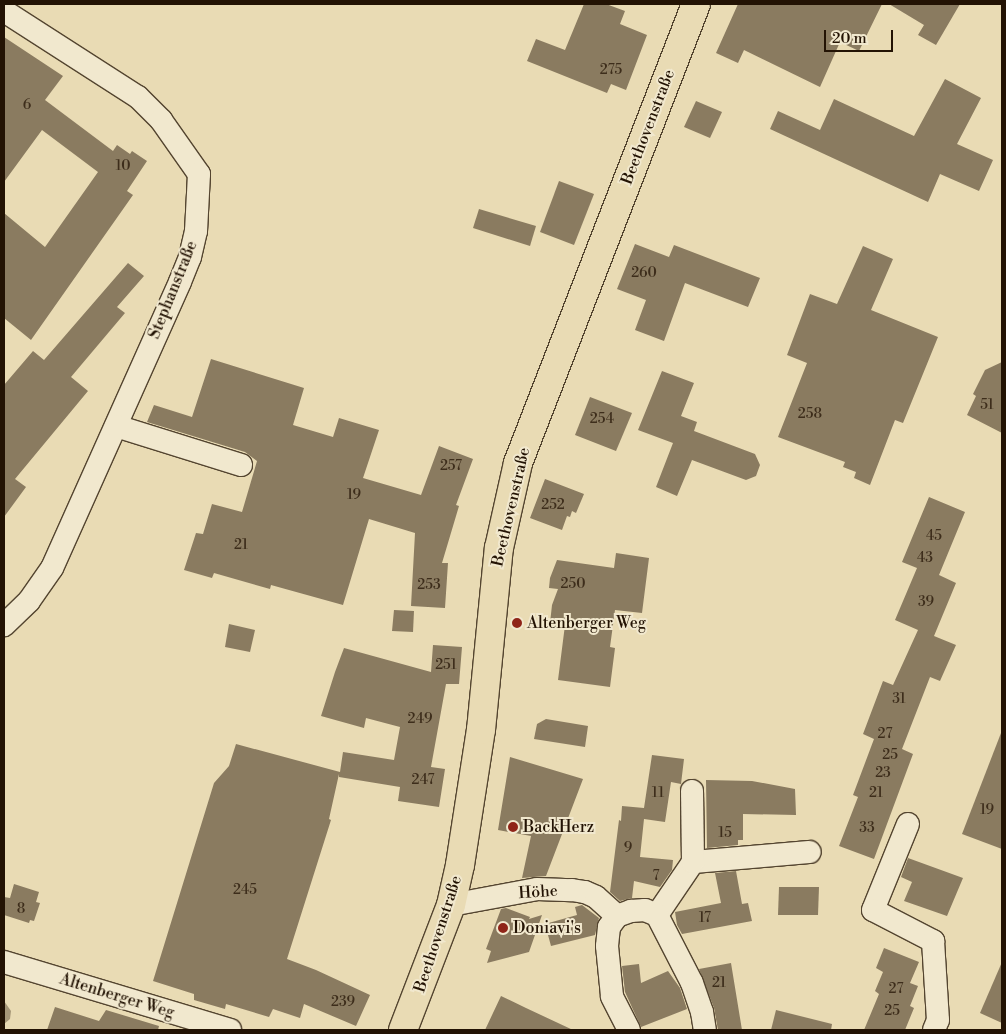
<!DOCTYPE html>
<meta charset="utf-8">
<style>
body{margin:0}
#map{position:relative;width:1006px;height:1034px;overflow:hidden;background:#e9dbb4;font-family:"Libre Bodoni",serif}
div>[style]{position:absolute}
.water>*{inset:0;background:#a69778}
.building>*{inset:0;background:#8a7b60}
.roads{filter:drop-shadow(1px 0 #544530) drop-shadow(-1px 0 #544530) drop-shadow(0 1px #544530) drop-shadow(0 -1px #544530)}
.minor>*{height:22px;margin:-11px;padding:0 11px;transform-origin:11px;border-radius:11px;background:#f1e8ce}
.major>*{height:28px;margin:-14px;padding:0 14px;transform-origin:14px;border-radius:14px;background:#e9dbb4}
.dots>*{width:14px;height:14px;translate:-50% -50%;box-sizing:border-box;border:2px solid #f1e8ce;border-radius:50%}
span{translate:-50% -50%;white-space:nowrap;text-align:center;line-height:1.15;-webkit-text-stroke:4px #f1e8ce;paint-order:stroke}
.number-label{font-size:14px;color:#3d2d1b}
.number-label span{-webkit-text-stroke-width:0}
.street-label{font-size:16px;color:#231304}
.poi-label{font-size:16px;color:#231304}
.left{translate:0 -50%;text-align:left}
.frame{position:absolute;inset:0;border:5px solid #231304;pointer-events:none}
.scale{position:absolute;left:824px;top:30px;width:69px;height:22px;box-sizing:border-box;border:2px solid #231304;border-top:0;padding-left:6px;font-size:15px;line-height:18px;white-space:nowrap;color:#231304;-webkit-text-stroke:4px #f1e8ce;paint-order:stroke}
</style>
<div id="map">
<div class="water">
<div style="clip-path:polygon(4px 1001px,11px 1011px,10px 1019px,4px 1024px)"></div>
</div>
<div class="building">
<div style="clip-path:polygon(584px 4px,606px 4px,625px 11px,620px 24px,647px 35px,626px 90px,611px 84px,607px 93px,527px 61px,536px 39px,565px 50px)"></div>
<div style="clip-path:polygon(738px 4px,882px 4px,859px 51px,840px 42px,820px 87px,744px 50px,738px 63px,716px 53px)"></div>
<div style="clip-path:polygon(889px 4px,960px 4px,936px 45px,918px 35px,924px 25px)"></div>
<div style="clip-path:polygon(4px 37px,63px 76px,45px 100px,113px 151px,117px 145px,130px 154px,132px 151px,147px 161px,127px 191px,133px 195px,31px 340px,4px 318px,4px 213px,45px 247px,98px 172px,42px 130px,4px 182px)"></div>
<div style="clip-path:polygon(945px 79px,981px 98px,957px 144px,993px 160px,979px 191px,940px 174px,928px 202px,770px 129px,778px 111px,820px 130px,834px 99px,914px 136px)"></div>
<div style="clip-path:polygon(696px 101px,722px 112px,710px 138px,684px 127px)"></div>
<div style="clip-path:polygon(559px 181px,594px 194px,574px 245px,540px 232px)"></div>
<div style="clip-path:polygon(479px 209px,536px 226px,530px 246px,473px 228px)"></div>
<div style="clip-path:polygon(635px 244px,669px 257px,674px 245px,760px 278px,748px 307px,685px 283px,664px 341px,635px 330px,646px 300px,617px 289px)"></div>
<div style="clip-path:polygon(863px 246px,893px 259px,871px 310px,938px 337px,903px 423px,895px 420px,870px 485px,854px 478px,856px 472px,843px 467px,845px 462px,778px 437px,807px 363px,787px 355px,810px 294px,837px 304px)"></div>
<div style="clip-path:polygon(128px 263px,144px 276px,117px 307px,125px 313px,71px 377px,88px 391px,15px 479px,26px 487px,4px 517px,4px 385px,33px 351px,44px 360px)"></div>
<div style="clip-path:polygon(211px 359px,304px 388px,293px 425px,333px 437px,339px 418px,379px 430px,363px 478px,421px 495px,439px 446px,473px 459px,456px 505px,459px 506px,442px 563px,448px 563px,445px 608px,411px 606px,415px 533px,369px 519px,343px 605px,271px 585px,270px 589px,214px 573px,212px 578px,184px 570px,196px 533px,203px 534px,212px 504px,242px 512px,257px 461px,245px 452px,147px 422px,154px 405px,192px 417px)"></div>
<div style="clip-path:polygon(1002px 362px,1002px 433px,967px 415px,976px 396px,973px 394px,985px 370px)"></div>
<div style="clip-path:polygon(662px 371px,694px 383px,681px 416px,697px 422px,694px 431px,755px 454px,760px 465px,756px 476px,746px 480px,692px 460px,677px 496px,656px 487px,673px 443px,638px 430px)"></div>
<div style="clip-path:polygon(590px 397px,632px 413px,616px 451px,575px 435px)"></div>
<div style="clip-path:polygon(545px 479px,584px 494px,576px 513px,572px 511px,570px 517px,567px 516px,562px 530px,530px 518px)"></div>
<div style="clip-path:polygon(929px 497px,965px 512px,939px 575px,956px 583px,934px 636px,956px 645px,940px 681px,930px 677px,902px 749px,913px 754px,874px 859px,839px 846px,858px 797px,853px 795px,874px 739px,863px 734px,883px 681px,893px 685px,918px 630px,895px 620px,917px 568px,902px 562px)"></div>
<div style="clip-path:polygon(616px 553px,649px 558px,642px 613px,615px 610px,610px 647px,615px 648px,610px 687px,558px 680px,565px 625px,550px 623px,552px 605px,558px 589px,549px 588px,550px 578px,557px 560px,614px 568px)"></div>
<div style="clip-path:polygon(394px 610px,414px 611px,413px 632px,392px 631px)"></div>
<div style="clip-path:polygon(229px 624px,255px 630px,250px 652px,225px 647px)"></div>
<div style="clip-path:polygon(433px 645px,462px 647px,459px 684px,446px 684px,431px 767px,445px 769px,439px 807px,398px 801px,400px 787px,339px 777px,339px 774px,329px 819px,331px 820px,287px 959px,316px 970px,370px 995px,356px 1026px,304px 1004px,300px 1018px,273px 1009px,269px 1017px,226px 1004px,225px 1009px,194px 1000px,194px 994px,153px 981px,214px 783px,229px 766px,236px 744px,340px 772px,343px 752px,394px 760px,400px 727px,366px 718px,364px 728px,321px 716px,335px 672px,344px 648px,431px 672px)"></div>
<div style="clip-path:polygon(546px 719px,588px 726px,585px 747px,534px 739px,537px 724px)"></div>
<div style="clip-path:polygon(1001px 733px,1002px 734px,1002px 849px,962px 834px)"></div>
<div style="clip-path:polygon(652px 755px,684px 759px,681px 784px,671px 782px,665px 822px,644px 819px,640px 857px,673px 860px,672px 870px,660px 887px,634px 881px,632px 898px,620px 901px,610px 892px,619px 820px,621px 821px,622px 806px,644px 808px)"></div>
<div style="clip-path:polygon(510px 757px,583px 779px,546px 876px,522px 878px,531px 836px,498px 830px)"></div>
<div style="clip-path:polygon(706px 780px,752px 781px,795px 789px,796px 815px,743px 814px,743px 840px,738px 840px,738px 845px,707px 848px)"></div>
<div style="clip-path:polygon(908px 858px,963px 878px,947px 916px,904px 901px,912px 882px,901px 877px)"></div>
<div style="clip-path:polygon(736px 871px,742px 904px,748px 903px,752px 921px,682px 934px,677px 925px,675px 912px,721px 903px,715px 873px)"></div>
<div style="clip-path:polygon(14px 884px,39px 892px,36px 902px,40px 903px,34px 921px,30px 920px,29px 923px,4px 915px,4px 897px,10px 898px)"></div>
<div style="clip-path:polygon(779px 887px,819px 887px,818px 915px,778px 915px)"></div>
<div style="clip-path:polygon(582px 905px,599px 918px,595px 935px,551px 946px,545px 924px,577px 915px,575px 907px)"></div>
<div style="clip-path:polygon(506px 908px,530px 917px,529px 919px,542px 915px,529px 952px,487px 963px,491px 951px,486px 949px,501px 909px)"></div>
<div style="clip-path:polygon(884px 948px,919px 962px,910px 983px,918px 986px,910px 1006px,914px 1008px,905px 1030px,864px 1030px,879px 994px,875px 991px,883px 972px,876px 968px)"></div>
<div style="clip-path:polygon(1002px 962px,1002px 1023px,980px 1013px)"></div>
<div style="clip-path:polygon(731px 963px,742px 1030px,718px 1030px,714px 1008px,699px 969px)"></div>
<div style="clip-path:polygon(639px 964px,641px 983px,668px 971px,680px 988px,687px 1009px,641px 1027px,625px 992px,622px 966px)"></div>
<div style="clip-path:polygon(501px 996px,526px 1008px,573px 1030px,485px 1030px)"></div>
<div style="clip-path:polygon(55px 1007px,99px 1021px,106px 1010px,159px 1026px,158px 1030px,47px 1030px)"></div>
<div style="clip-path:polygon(776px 1010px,832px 1024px,831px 1030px,771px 1030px)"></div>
</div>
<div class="roads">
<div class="minor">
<div style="left:4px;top:11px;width:159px;rotate:32.7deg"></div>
<div style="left:138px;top:97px;width:33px;rotate:45deg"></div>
<div style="left:161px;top:120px;width:66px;rotate:54.9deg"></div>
<div style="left:199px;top:174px;width:57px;rotate:93deg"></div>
<div style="left:196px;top:231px;width:27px;rotate:103deg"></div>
<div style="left:190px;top:257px;width:27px;rotate:112deg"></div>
<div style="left:180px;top:282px;width:313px;rotate:114.1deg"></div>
<div style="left:52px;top:568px;width:40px;rotate:124.9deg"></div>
<div style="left:29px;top:601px;width:35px;rotate:136deg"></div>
<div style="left:116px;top:426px;width:131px;rotate:17.3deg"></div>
<div style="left:908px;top:824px;width:93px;rotate:112.1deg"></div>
<div style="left:873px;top:910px;width:68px;rotate:27.3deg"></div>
<div style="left:933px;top:941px;width:79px;rotate:86.4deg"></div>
<div style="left:938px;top:1020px;width:11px;rotate:112deg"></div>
<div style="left:693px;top:862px;width:117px;rotate:-4.9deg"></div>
<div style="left:451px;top:905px;width:87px;rotate:-10.5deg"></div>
<div style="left:537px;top:889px;width:35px;rotate:2deg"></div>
<div style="left:572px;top:890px;width:13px;rotate:9deg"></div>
<div style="left:585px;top:892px;width:12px;rotate:24deg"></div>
<div style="left:596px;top:897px;width:28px;rotate:42deg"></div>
<div style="left:657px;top:915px;width:64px;rotate:-55.8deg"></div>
<div style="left:693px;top:862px;width:71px;rotate:-90.8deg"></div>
<div style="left:4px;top:962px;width:236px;rotate:16.7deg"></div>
<div style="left:629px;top:1030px;width:38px;rotate:-117deg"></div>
<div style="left:612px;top:996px;width:50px;rotate:-95.7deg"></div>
<div style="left:607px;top:946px;width:19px;rotate:-84deg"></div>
<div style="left:609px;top:927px;width:14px;rotate:-54deg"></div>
<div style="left:617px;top:916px;width:15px;rotate:-20deg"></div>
<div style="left:631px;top:911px;width:14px;rotate:-4deg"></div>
<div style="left:645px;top:910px;width:13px;rotate:23deg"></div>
<div style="left:657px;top:915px;width:76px;rotate:62.8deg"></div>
<div style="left:692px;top:983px;width:31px;rotate:71deg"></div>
<div style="left:702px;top:1012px;width:18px;rotate:81deg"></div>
</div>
<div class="major">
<div style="left:403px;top:1030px;width:134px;rotate:-69deg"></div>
<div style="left:451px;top:905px;width:41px;rotate:-77.3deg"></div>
<div style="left:460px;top:865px;width:137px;rotate:-81.2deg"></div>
<div style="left:481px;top:730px;width:183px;rotate:-84.4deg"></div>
<div style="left:499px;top:548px;width:87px;rotate:-77.4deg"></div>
<div style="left:518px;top:463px;width:492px;rotate:-68.8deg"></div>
</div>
</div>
<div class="dots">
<div style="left:517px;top:623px;background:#8f2418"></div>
<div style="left:513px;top:827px;background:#8f2418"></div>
<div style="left:503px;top:928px;background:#8f2418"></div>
</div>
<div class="number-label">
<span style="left:611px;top:70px">275</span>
<span style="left:27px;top:105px">6</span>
<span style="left:123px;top:166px">10</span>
<span style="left:644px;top:273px">260</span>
<span style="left:987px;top:405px">51</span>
<span style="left:810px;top:414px">258</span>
<span style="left:602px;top:419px">254</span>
<span style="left:451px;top:466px">257</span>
<span style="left:354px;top:495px">19</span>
<span style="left:553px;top:505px">252</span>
<span style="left:934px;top:536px">45</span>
<span style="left:241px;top:545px">21</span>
<span style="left:925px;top:558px">43</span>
<span style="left:573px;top:584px">250</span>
<span style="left:429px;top:585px">253</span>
<span style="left:926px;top:602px">39</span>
<span style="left:446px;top:665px">251</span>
<span style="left:899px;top:699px">31</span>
<span style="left:420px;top:719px">249</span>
<span style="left:885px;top:734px">27</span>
<span style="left:890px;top:755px">25</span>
<span style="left:883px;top:773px">23</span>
<span style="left:423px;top:780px">247</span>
<span style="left:658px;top:793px">11</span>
<span style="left:876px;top:793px">21</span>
<span style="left:987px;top:810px">19</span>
<span style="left:867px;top:828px">33</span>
<span style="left:725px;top:833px">15</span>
<span style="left:628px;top:848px">9</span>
<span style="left:656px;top:876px">7</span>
<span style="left:245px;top:890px">245</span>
<span style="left:21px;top:909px">8</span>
<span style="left:705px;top:918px">17</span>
<span style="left:719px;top:983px">21</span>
<span style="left:896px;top:989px">27</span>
<span style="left:343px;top:1002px">239</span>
<span style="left:892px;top:1011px">25</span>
</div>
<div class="street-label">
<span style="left:648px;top:127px;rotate:-69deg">Beethovenstraße</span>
<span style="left:173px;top:290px;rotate:-68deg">Stephanstraße</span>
<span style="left:511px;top:507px;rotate:-77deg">Beethovenstraße</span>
<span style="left:538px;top:892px;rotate:-4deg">Höhe</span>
<span style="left:438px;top:934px;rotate:-72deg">Beethovenstraße</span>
<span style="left:117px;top:996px;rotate:17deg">Altenberger Weg</span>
</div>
<div class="poi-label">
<span class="left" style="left:527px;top:623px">Altenberger Weg</span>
<span class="left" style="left:523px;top:827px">BackHerz</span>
<span class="left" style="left:513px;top:928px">Doniavi's</span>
</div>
<div class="frame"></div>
<div class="scale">20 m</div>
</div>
